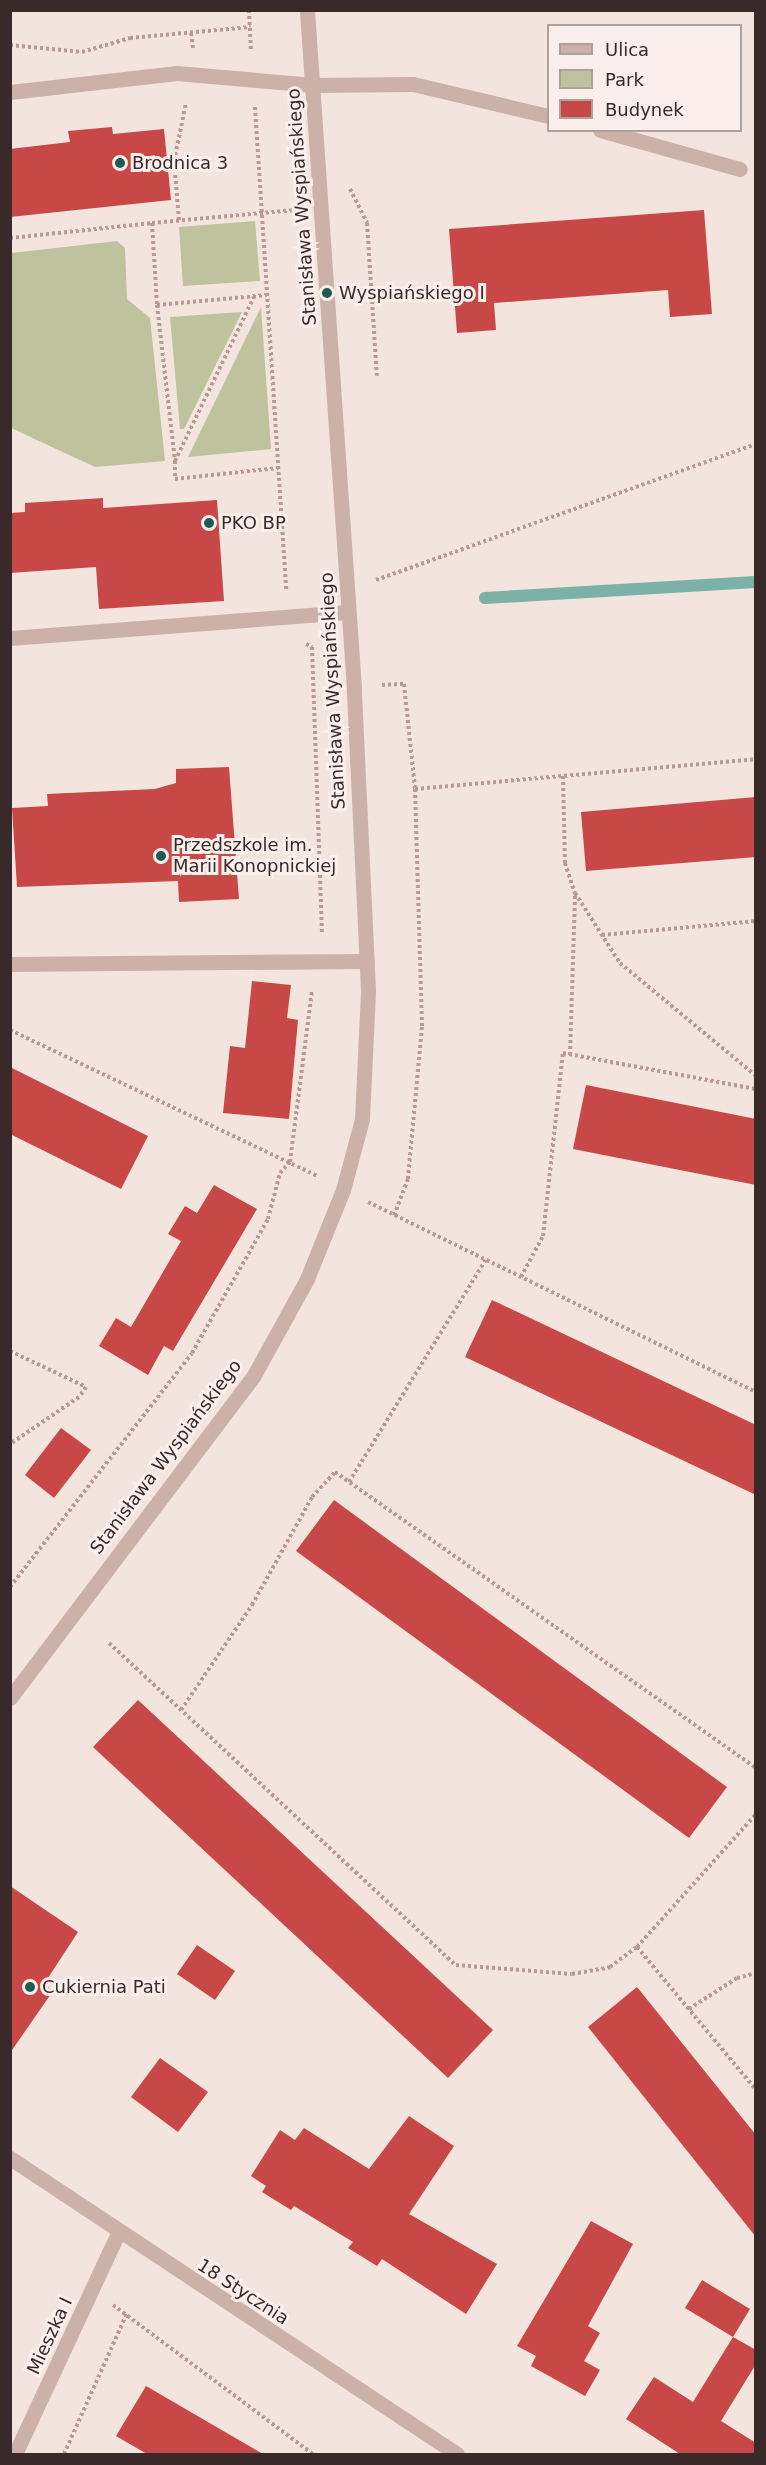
<!DOCTYPE html>
<meta charset="utf-8">
<style>
body{margin:0}
#map{position:relative;width:766px;height:2465px;overflow:hidden;background:#f3e4de;font-family:"DejaVu Sans",sans-serif}
div>[style]{position:absolute}
.green>*{inset:0;background:#bfc39d}
.stream>*{height:12px;margin:-6px;padding:0 6px;transform-origin:6px;border-radius:6px;background:#7cb1a7}
.building>*{inset:0;background:#c84847}
.path>*{height:4px;margin-top:-2px;transform-origin:0;background:repeating-linear-gradient(90deg,#b79a93 0 3px,transparent 0 6px)}
.service>*{height:15px;margin:-7.5px;padding:0 7.5px;transform-origin:7.5px;border-radius:7.5px;background:#ccb1a9}
.minor>*{height:15px;margin:-7.5px;padding:0 7.5px;transform-origin:7.5px;border-radius:7.5px;background:#ccb1a9}
.tertiary>*{height:15px;margin:-7.5px;padding:0 7.5px;transform-origin:7.5px;border-radius:7.5px;background:#ccb1a9}
.dots>*{width:16px;height:16px;translate:-50% -50%;box-sizing:border-box;border:3px solid #faefea;border-radius:50%}
span{translate:-50% -50%;white-space:nowrap;text-align:center;line-height:1.15;-webkit-text-stroke:6px #faefea;paint-order:stroke}
.poi-label{font-size:18px;color:#392a29}
.left{translate:0 -50%;text-align:left}
.street-label{font-size:18px;color:#392a29}
.frame{position:absolute;inset:0;border:12px solid #392a29;pointer-events:none}
.legend{position:absolute;left:547px;top:24px;width:195px;height:108px;box-sizing:border-box;background:#faefea;border:2px solid #ada09d;margin:0;padding:8px 10px;list-style:none;font-size:18px;color:#392a29}
.legend li{display:flex;align-items:center;gap:12px;height:30px}
.legend b{width:30px;border:2px solid #ada09d}
</style>
<div id="map">
<div class="green">
<div style="clip-path:polygon(255px 221px,260px 281px,183px 286px,179px 227px)"></div>
<div style="clip-path:polygon(117px 241px,125px 248px,127px 299px,150px 318px,165px 461px,95px 467px,11px 428px,11px 253px)"></div>
<div style="clip-path:polygon(261px 307px,271px 449px,188px 457px)"></div>
<div style="clip-path:polygon(242px 312px,184px 429px,180px 429px,170px 317px)"></div>
</div>
<div class="stream">
<div style="left:485px;top:598px;width:271px;rotate:-3.4deg"></div>
</div>
<div class="building">
<div style="clip-path:polygon(112px 127px,113px 134px,164px 129px,171px 200px,10px 217px,10px 149px,70px 142px,68px 131px)"></div>
<div style="clip-path:polygon(704px 210px,712px 314px,670px 317px,668px 290px,494px 303px,496px 330px,457px 333px,449px 229px)"></div>
<div style="clip-path:polygon(103px 498px,103px 508px,217px 500px,224px 601px,99px 609px,96px 567px,10px 573px,10px 513px,25px 512px,25px 503px)"></div>
<div style="clip-path:polygon(229px 767px,239px 899px,179px 902px,178px 881px,17px 887px,12px 808px,48px 806px,47px 794px,155px 789px,176px 783px,176px 769px)"></div>
<div style="clip-path:polygon(756px 797px,756px 857px,586px 871px,581px 812px)"></div>
<div style="clip-path:polygon(252px 981px,291px 985px,287px 1018px,298px 1020px,289px 1119px,223px 1113px,230px 1046px,245px 1048px)"></div>
<div style="clip-path:polygon(10px 1067px,148px 1136px,121px 1189px,10px 1134px)"></div>
<div style="clip-path:polygon(586px 1085px,756px 1119px,756px 1185px,573px 1149px)"></div>
<div style="clip-path:polygon(214px 1185px,257px 1209px,173px 1351px,164px 1346px,148px 1375px,99px 1346px,116px 1318px,131px 1327px,181px 1241px,168px 1234px,185px 1206px,197px 1213px)"></div>
<div style="clip-path:polygon(492px 1300px,756px 1425px,756px 1495px,465px 1357px)"></div>
<div style="clip-path:polygon(61px 1428px,91px 1450px,54px 1498px,25px 1475px)"></div>
<div style="clip-path:polygon(334px 1500px,727px 1787px,689px 1838px,296px 1551px)"></div>
<div style="clip-path:polygon(138px 1700px,493px 2030px,448px 2078px,93px 1747px)"></div>
<div style="clip-path:polygon(10px 1886px,78px 1932px,44px 1984px,53px 1991px,10px 2053px)"></div>
<div style="clip-path:polygon(197px 1945px,235px 1971px,215px 2000px,177px 1974px)"></div>
<div style="clip-path:polygon(637px 1987px,756px 2135px,756px 2237px,588px 2027px)"></div>
<div style="clip-path:polygon(160px 2058px,208px 2092px,178px 2132px,131px 2097px)"></div>
<div style="clip-path:polygon(409px 2116px,454px 2146px,409px 2214px,497px 2264px,466px 2314px,382px 2259px,377px 2266px,348px 2248px,353px 2242px,294px 2206px,291px 2210px,262px 2192px,266px 2186px,251px 2176px,280px 2130px,295px 2140px,304px 2128px,369px 2169px)"></div>
<div style="clip-path:polygon(591px 2221px,633px 2244px,588px 2326px,600px 2333px,584px 2361px,600px 2370px,585px 2396px,531px 2366px,536px 2356px,517px 2346px)"></div>
<div style="clip-path:polygon(702px 2280px,750px 2309px,733px 2337px,685px 2308px)"></div>
<div style="clip-path:polygon(733px 2337px,756px 2350px,756px 2364px,721px 2421px,756px 2443px,756px 2454px,680px 2454px,626px 2419px,654px 2377px,693px 2402px)"></div>
<div style="clip-path:polygon(146px 2386px,263px 2454px,147px 2454px,116px 2436px)"></div>
</div>
<div class="path">
<div style="left:249px;top:10px;width:42px;rotate:87.3deg"></div>
<div style="left:191px;top:33px;width:15px;rotate:82deg"></div>
<div style="left:10px;top:45px;width:72px;rotate:5.6deg"></div>
<div style="left:82px;top:52px;width:50px;rotate:-16.3deg"></div>
<div style="left:130px;top:38px;width:121px;rotate:-5.2deg"></div>
<div style="left:255px;top:107px;width:485px;rotate:86.3deg"></div>
<div style="left:350px;top:189px;width:38px;rotate:63deg"></div>
<div style="left:367px;top:223px;width:153px;rotate:86.3deg"></div>
<div style="left:179px;top:220px;width:59px;rotate:-94.8deg"></div>
<div style="left:174px;top:161px;width:59px;rotate:-78.3deg"></div>
<div style="left:152px;top:223px;width:144px;rotate:-5.2deg"></div>
<div style="left:10px;top:238px;width:143px;rotate:-6deg"></div>
<div style="left:152px;top:223px;width:82px;rotate:86.5deg"></div>
<div style="left:157px;top:305px;width:110px;rotate:-5.2deg"></div>
<div style="left:157px;top:305px;width:157px;rotate:83.4deg"></div>
<div style="left:175px;top:461px;width:182px;rotate:-64.3deg"></div>
<div style="left:175px;top:461px;width:18px;rotate:90deg"></div>
<div style="left:175px;top:479px;width:104px;rotate:-6.1deg"></div>
<div style="left:376px;top:580px;width:404px;rotate:-19.7deg"></div>
<div style="left:306px;top:644px;width:7px;rotate:27deg"></div>
<div style="left:312px;top:647px;width:286px;rotate:88deg"></div>
<div style="left:382px;top:685px;width:22px;rotate:-3deg"></div>
<div style="left:404px;top:684px;width:106px;rotate:84deg"></div>
<div style="left:415px;top:789px;width:238px;rotate:88.3deg"></div>
<div style="left:422px;top:1027px;width:153px;rotate:95.3deg"></div>
<div style="left:408px;top:1179px;width:39px;rotate:111deg"></div>
<div style="left:563px;top:776px;width:87px;rotate:88.7deg"></div>
<div style="left:565px;top:863px;width:32px;rotate:72deg"></div>
<div style="left:575px;top:893px;width:83px;rotate:57.3deg"></div>
<div style="left:620px;top:963px;width:177px;rotate:39.7deg"></div>
<div style="left:415px;top:789px;width:342px;rotate:-5deg"></div>
<div style="left:602px;top:935px;width:155px;rotate:-5.2deg"></div>
<div style="left:10px;top:1030px;width:342px;rotate:25.4deg"></div>
<div style="left:570px;top:1055px;width:162px;rotate:-88.2deg"></div>
<div style="left:368px;top:1202px;width:432px;rotate:26.1deg"></div>
<div style="left:521px;top:1277px;width:47px;rotate:-61.8deg"></div>
<div style="left:543px;top:1236px;width:184px;rotate:-83.8deg"></div>
<div style="left:563px;top:1053px;width:196px;rotate:10.6deg"></div>
<div style="left:10px;top:1351px;width:84px;rotate:25.3deg"></div>
<div style="left:86px;top:1387px;width:12px;rotate:125deg"></div>
<div style="left:79px;top:1397px;width:83px;rotate:145.7deg"></div>
<div style="left:349px;top:1482px;width:262px;rotate:-58.4deg"></div>
<div style="left:10px;top:1587px;width:296px;rotate:-52.1deg"></div>
<div style="left:192px;top:1353px;width:154px;rotate:-60.4deg"></div>
<div style="left:268px;top:1219px;width:48px;rotate:-75.4deg"></div>
<div style="left:280px;top:1173px;width:15px;rotate:-48deg"></div>
<div style="left:290px;top:1162px;width:173px;rotate:-82.7deg"></div>
<div style="left:109px;top:1643px;width:473px;rotate:42.9deg"></div>
<div style="left:456px;top:1965px;width:116px;rotate:4.4deg"></div>
<div style="left:572px;top:1974px;width:39px;rotate:-10deg"></div>
<div style="left:610px;top:1967px;width:34px;rotate:-37deg"></div>
<div style="left:637px;top:1947px;width:178px;rotate:-48.2deg"></div>
<div style="left:181px;top:1710px;width:127px;rotate:-55.9deg"></div>
<div style="left:252px;top:1605px;width:124px;rotate:-60.9deg"></div>
<div style="left:312px;top:1497px;width:34px;rotate:-47deg"></div>
<div style="left:335px;top:1472px;width:515px;rotate:35.11deg"></div>
<div style="left:637px;top:1947px;width:186px;rotate:50.2deg"></div>
<div style="left:689px;top:2009px;width:57px;rotate:-32.9deg"></div>
<div style="left:737px;top:1978px;width:20px;rotate:-15deg"></div>
<div style="left:113px;top:2305px;width:249px;rotate:36.7deg"></div>
<div style="left:64px;top:2454px;width:154px;rotate:-65.9deg"></div>
</div>
<div class="service">
<div style="left:10px;top:92px;width:168px;rotate:-6.5deg"></div>
<div style="left:177px;top:73px;width:137px;rotate:5deg"></div>
<div style="left:313px;top:85px;width:100px;rotate:-0.6deg"></div>
<div style="left:413px;top:84px;width:139px;rotate:13.3deg"></div>
<div style="left:600px;top:130px;width:145px;rotate:15.6deg"></div>
</div>
<div class="minor">
<div style="left:10px;top:638px;width:339px;rotate:-4.4deg"></div>
<div style="left:10px;top:964px;width:357px;rotate:-0.5deg"></div>
<div style="left:10px;top:1698px;width:403px;rotate:-52.9deg"></div>
<div style="left:253px;top:1377px;width:112px;rotate:-61.1deg"></div>
<div style="left:307px;top:1279px;width:96px;rotate:-68deg"></div>
<div style="left:343px;top:1190px;width:73px;rotate:-75deg"></div>
<div style="left:362px;top:1119px;width:129px;rotate:-87.3deg"></div>
<div style="left:368px;top:990px;width:302px;rotate:-92.7deg"></div>
<div style="left:354px;top:688px;width:680px;rotate:-93.97deg"></div>
<div style="left:15px;top:2454px;width:244px;rotate:-65deg"></div>
</div>
<div class="tertiary">
<div style="left:10px;top:2158px;width:536px;rotate:33.51deg"></div>
</div>
<div class="dots">
<div style="left:120px;top:163px;background:#1e5b51"></div>
<div style="left:327px;top:293px;background:#1e5b51"></div>
<div style="left:209px;top:523px;background:#1e5b51"></div>
<div style="left:161px;top:856px;background:#1e5b51"></div>
<div style="left:30px;top:1987px;background:#1e5b51"></div>
</div>
<div class="poi-label">
<span class="left" style="left:132px;top:163px">Brodnica 3</span>
<span class="left" style="left:339px;top:293px">Wyspiańskiego I</span>
<span class="left" style="left:221px;top:523px">PKO BP</span>
<span class="left" style="left:173px;top:856px">Przedszkole im.<br>Marii Konopnickiej</span>
<span class="left" style="left:42px;top:1987px">Cukiernia Pati</span>
</div>
<div class="street-label">
<span style="left:302px;top:207px;rotate:-94deg">Stanisława Wyspiańskiego</span>
<span style="left:333px;top:691px;rotate:-93deg">Stanisława Wyspiańskiego</span>
<span style="left:166px;top:1457px;rotate:-53deg">Stanisława Wyspiańskiego</span>
<span style="left:243px;top:2292px;rotate:33deg">18 Stycznia</span>
<span style="left:50px;top:2336px;rotate:-65deg">Mieszka I</span>
</div>
<div class="frame"></div>
<ul class="legend">
<li><b style="height:8px;background:#ccb1a9"></b>Ulica</li>
<li><b style="height:16px;background:#bfc39d"></b>Park</li>
<li><b style="height:16px;background:#c84847"></b>Budynek</li>
</ul>
</div>
